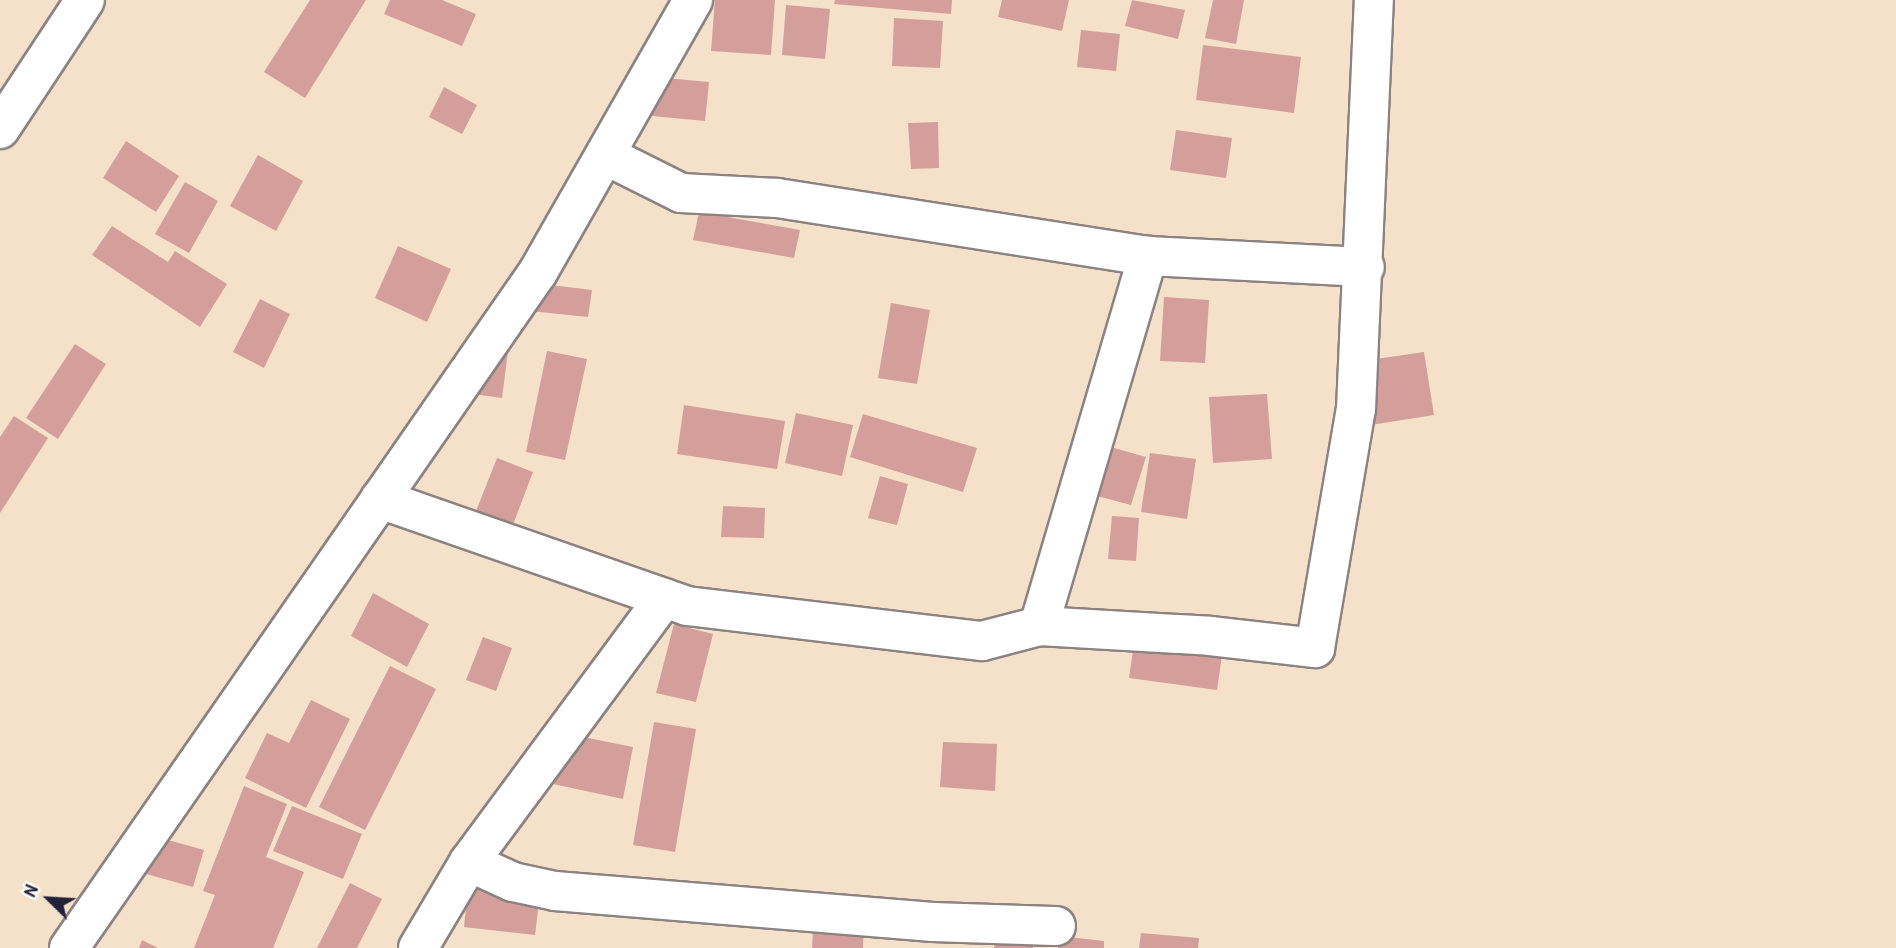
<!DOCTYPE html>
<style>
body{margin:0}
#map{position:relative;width:1896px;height:948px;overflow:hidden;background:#f5e1c9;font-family:"Patrick Hand",sans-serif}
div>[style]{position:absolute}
.building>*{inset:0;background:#d49f9b}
.roads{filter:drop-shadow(2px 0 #8c8282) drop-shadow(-2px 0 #8c8282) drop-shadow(0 2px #8c8282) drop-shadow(0 -2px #8c8282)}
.minor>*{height:38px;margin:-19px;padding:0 19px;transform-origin:19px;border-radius:19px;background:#fff}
span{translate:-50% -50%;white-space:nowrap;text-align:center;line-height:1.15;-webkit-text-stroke:6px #fdfcf7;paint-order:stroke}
.north{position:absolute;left:14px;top:864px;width:70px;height:70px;-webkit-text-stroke:5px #fdfcf7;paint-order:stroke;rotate:294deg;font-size:19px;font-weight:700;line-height:28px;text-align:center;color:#22223b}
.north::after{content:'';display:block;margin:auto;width:24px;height:32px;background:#22223b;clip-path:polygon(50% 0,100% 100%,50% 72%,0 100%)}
</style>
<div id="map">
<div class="building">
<div style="clip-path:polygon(310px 0,366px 0,305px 98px,264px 72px)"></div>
<div style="clip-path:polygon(390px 0,442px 0,476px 14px,462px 46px,384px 14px)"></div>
<div style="clip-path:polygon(715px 0,775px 0,771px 55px,711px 51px)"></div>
<div style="clip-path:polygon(835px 0,952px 0,951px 14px,834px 4px)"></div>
<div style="clip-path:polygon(1002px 0,1069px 0,1062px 31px,998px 17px)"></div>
<div style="clip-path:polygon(1132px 0,1185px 10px,1178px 39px,1125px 26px)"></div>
<div style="clip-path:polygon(1213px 0,1244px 0,1236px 44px,1205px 38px)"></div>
<div style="clip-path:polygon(786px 5px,830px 9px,825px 59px,782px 55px)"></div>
<div style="clip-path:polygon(894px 18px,943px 21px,940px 68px,892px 66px)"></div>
<div style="clip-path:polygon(1081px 30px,1120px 34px,1116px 71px,1077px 67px)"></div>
<div style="clip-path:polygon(1203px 45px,1301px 57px,1294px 113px,1196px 100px)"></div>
<div style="clip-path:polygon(655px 77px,709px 82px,705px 121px,652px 116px)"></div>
<div style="clip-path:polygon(444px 87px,477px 105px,462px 134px,429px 117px)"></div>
<div style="clip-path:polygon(938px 122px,939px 168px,911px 169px,908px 123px)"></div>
<div style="clip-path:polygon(1176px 130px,1232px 138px,1226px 178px,1170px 170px)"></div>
<div style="clip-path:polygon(126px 141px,179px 176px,156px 212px,103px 178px)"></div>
<div style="clip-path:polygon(258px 155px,303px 181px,276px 231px,230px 206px)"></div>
<div style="clip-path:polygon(185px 182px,218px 201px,189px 253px,155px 234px)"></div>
<div style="clip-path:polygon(699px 212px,800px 230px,794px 258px,693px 240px)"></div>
<div style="clip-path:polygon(112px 226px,168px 262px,175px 251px,227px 284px,200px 327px,92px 255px)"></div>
<div style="clip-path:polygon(398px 246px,451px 269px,427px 322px,375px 298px)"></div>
<div style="clip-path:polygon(534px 283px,592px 290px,588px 317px,530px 311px)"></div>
<div style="clip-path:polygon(1164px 297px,1209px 300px,1205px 363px,1160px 361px)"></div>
<div style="clip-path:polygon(260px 299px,290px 314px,264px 368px,233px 352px)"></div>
<div style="clip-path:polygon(891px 303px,930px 310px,917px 384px,878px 378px)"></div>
<div style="clip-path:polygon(509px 343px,502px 398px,465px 393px)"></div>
<div style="clip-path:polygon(75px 344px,106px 364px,58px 439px,26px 418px)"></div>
<div style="clip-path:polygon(547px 351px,587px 359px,565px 460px,526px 452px)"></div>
<div style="clip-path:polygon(1424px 352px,1434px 415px,1371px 425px,1362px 361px)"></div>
<div style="clip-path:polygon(1267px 394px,1272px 459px,1213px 463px,1209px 397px)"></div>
<div style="clip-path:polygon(684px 405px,785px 421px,777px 469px,677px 454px)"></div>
<div style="clip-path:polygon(796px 413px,853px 425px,842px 476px,785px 463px)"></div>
<div style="clip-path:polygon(863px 414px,977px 448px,963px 492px,850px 457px)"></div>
<div style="clip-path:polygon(14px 416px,48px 438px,0 513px,0 437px)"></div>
<div style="clip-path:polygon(1100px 444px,1146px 457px,1131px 505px,1086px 493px)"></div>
<div style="clip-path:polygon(1150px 453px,1196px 459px,1187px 519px,1141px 512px)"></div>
<div style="clip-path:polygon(497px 458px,533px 472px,506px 543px,469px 529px)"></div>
<div style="clip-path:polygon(880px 476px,908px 484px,897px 525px,868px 518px)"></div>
<div style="clip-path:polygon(723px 506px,765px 508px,764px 538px,721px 537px)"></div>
<div style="clip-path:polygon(1112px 516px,1139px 518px,1136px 561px,1108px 559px)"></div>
<div style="clip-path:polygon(373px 593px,429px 624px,407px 667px,351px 636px)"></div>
<div style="clip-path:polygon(674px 624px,713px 634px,696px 702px,656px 693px)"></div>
<div style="clip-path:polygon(483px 637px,512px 648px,496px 691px,466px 680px)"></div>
<div style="clip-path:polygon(1134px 643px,1222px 655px,1217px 690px,1129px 678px)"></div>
<div style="clip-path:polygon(390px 666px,436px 689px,365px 830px,319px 807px)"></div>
<div style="clip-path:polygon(311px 700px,350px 719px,306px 808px,245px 778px,267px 733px,289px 743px)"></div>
<div style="clip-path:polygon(654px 722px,696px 729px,675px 852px,633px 845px)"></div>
<div style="clip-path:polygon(563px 733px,633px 747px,623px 799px,553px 784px)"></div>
<div style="clip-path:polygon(943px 742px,997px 744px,995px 791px,940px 787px)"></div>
<div style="clip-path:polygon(244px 786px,287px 804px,266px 857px,304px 872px,273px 948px,194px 948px,215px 895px,203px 891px)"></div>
<div style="clip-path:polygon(292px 806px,362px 834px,343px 879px,273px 851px)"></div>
<div style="clip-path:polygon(150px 835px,204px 850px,193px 887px,139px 872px)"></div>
<div style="clip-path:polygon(469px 877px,541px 885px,535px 935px,464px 927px)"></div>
<div style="clip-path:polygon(350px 883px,382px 899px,357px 948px,317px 948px)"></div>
<div style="clip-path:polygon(815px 896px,865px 898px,863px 948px,812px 948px)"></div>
<div style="clip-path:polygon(999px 924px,1036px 930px,1033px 948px,994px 948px)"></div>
<div style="clip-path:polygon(1141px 933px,1199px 938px,1198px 948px,1139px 948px)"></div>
<div style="clip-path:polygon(1059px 936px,1104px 941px,1104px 948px,1058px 948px)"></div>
<div style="clip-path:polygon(142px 940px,158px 948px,139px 948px)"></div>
</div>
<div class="roads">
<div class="minor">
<div style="left:0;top:129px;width:154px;rotate:-56.6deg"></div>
<div style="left:605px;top:155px;width:85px;rotate:26.6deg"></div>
<div style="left:681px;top:193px;width:96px;rotate:3deg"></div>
<div style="left:777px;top:198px;width:376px;rotate:8.9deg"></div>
<div style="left:1148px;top:256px;width:217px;rotate:2.9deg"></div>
<div style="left:380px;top:499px;width:325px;rotate:19.2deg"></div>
<div style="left:687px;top:606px;width:297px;rotate:6.8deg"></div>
<div style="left:982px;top:641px;width:59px;rotate:-14.7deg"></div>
<div style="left:1039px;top:626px;width:171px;rotate:3.3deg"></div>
<div style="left:1210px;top:636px;width:106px;rotate:6.5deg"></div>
<div style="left:1315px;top:648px;width:242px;rotate:-80.3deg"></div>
<div style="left:1356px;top:409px;width:409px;rotate:-87.5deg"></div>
<div style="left:1039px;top:626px;width:386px;rotate:-73.6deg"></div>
<div style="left:469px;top:862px;width:48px;rotate:24.4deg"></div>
<div style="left:513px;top:882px;width:43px;rotate:12.1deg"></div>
<div style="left:555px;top:891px;width:379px;rotate:4.7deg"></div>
<div style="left:933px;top:922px;width:123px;rotate:1.9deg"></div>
<div style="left:69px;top:948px;width:823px;rotate:-55.25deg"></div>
<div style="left:538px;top:272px;width:313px;rotate:-60.3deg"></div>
<div style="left:418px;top:948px;width:100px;rotate:-59.3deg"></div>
<div style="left:469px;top:862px;width:328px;rotate:-53.5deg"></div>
</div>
</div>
<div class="north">N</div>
</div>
